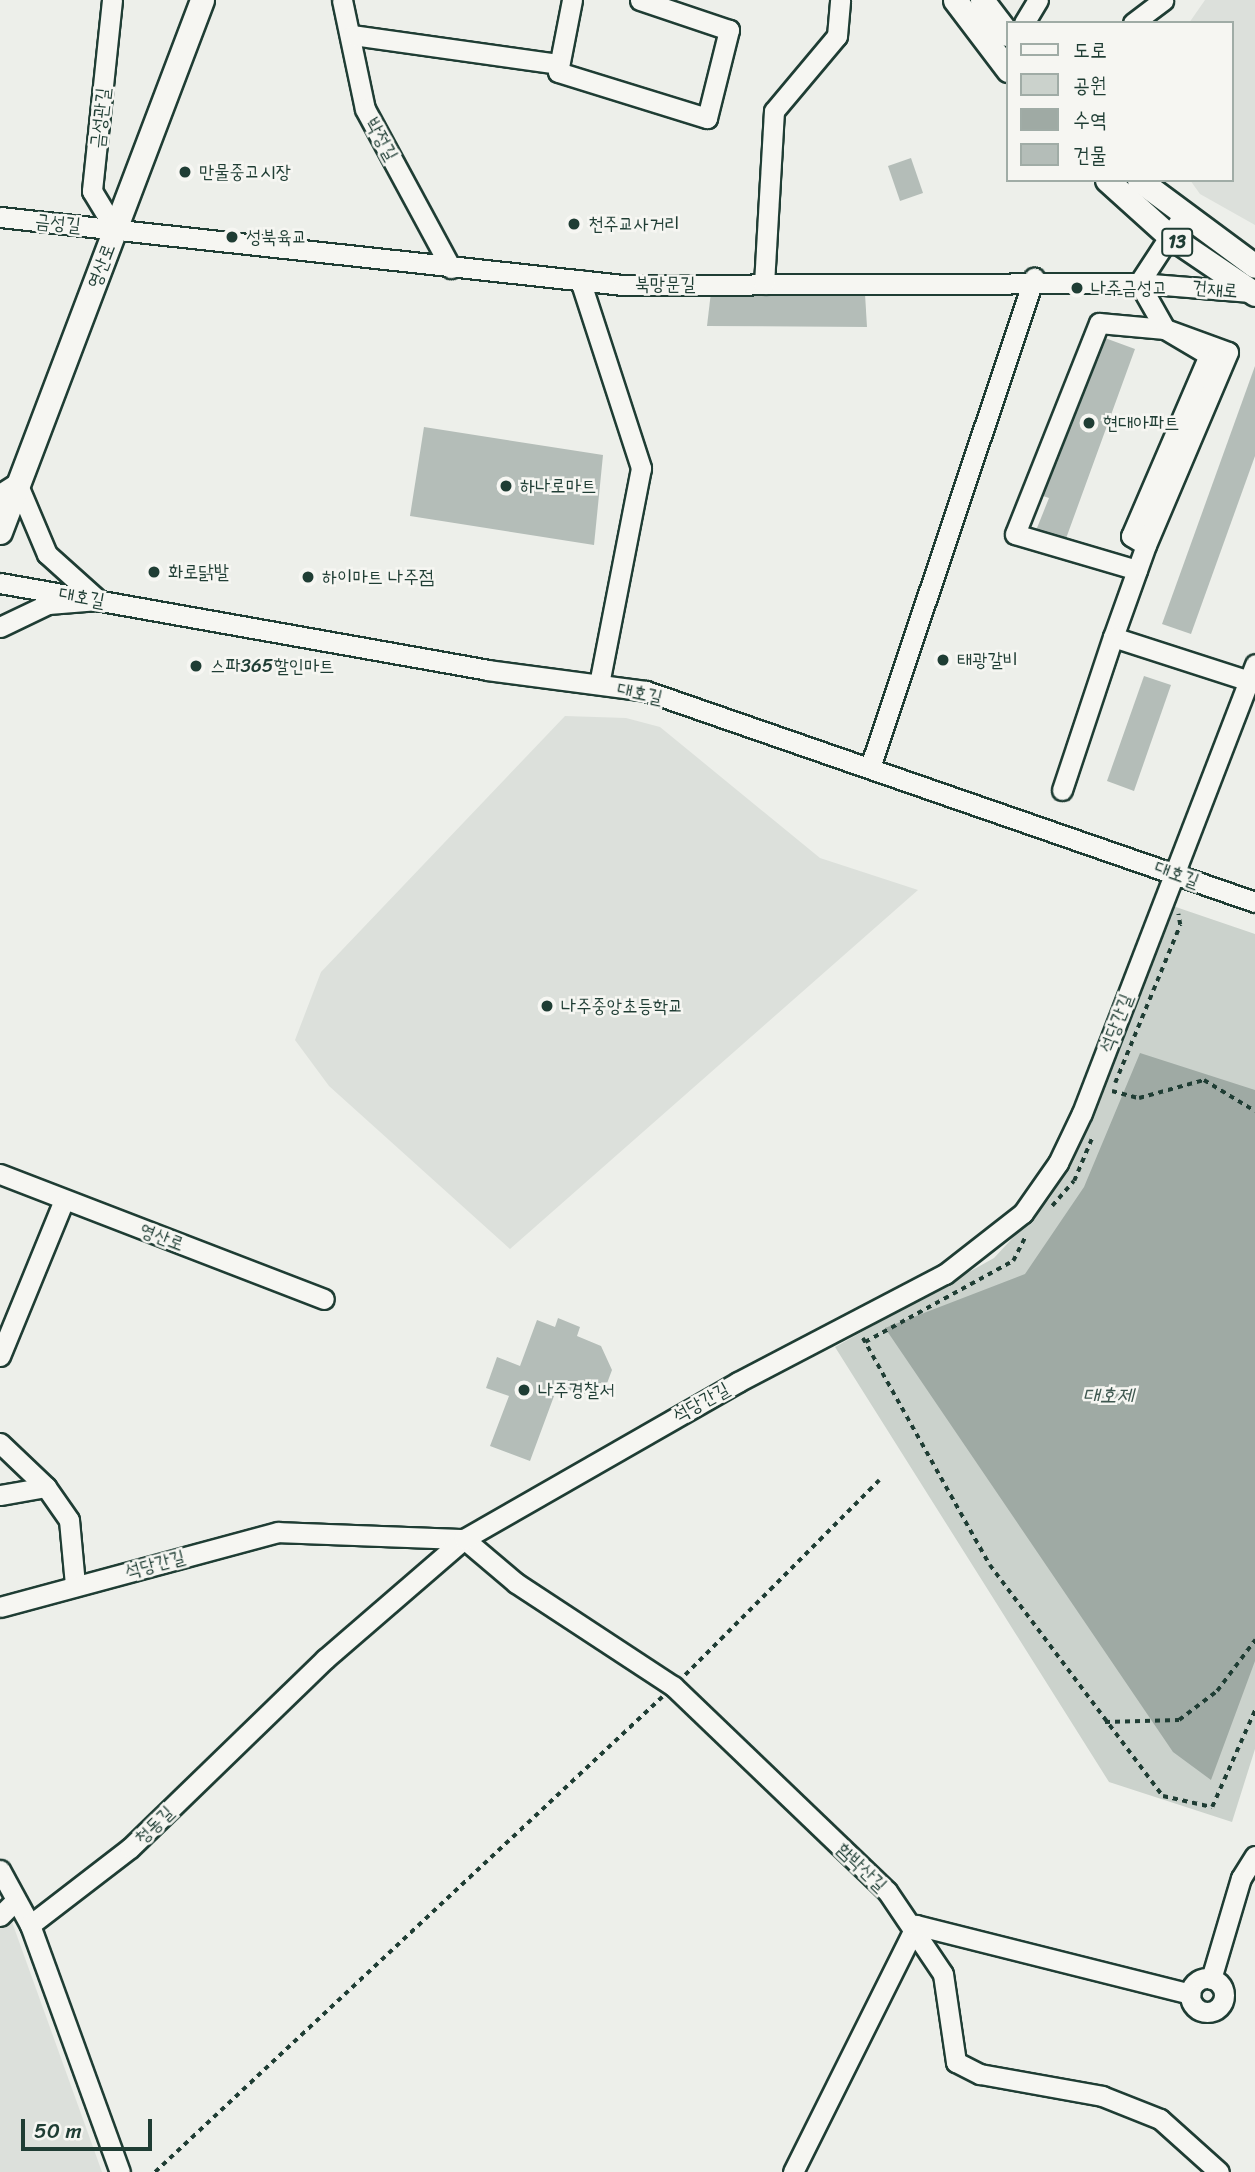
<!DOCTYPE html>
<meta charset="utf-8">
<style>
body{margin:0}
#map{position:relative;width:1255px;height:2172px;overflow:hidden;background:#edefea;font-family:Sriracha,"Poor Story",sans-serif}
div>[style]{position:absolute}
.built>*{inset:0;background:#dce0db}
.green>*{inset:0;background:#cbd2cc}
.water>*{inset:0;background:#9faaa4}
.building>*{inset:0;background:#b4bdb8}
.path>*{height:3.5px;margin-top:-1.75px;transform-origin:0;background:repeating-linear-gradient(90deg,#1f3d34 0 5px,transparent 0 10px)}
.roads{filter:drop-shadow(2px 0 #1f3d34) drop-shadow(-2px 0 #1f3d34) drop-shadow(0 2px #1f3d34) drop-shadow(0 -2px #1f3d34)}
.minor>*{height:19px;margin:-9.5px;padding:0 9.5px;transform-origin:9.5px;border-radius:9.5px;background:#f6f6f2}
.minor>.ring{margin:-9.5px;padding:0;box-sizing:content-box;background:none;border:19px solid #f6f6f2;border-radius:50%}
.major>*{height:23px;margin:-11.5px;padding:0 11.5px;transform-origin:11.5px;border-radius:11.5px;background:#f6f6f2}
.dots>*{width:19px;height:19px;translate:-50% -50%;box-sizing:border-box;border:4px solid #f6f6f2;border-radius:50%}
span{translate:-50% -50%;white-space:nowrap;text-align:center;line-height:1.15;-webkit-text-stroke:5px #f6f6f2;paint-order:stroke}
.shield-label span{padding:2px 5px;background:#f6f6f2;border:2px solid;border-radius:5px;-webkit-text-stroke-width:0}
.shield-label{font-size:18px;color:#1f3d34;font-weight:700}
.street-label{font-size:19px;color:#1f3d34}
.poi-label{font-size:19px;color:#1f3d34}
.left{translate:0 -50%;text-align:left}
.water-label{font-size:21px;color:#3f5850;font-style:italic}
.legend{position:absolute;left:1006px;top:21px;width:228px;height:161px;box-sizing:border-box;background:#f6f6f2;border:2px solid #a0aca6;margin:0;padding:9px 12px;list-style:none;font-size:21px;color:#1f3d34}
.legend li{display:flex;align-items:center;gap:14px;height:35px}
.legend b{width:35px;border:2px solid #a0aca6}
.scale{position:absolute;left:21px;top:2119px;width:131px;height:32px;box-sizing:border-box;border:4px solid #1f3d34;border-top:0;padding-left:9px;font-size:21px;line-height:24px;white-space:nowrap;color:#1f3d34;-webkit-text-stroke:5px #f6f6f2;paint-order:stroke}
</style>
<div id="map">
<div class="built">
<div style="clip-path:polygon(1205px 0,1255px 0,1255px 225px,1200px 194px,1190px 180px,1232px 180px,1232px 23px,1189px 23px)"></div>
<div style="clip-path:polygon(565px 716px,626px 718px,660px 727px,820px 858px,918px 890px,510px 1249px,329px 1086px,295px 1040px,321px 972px)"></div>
<div style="clip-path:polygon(0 1908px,12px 1922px,102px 2172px,0 2172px)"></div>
</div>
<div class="green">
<div style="clip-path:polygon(1167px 904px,1255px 934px,1255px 1749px,1232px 1822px,1109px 1782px,835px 1347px,994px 1258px,1050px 1198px,1067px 1169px)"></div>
</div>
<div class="water">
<div style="clip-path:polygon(1140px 1053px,1255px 1090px,1255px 1661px,1211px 1780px,1173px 1752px,885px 1328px,1025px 1274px,1084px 1187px)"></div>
</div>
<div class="building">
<div style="clip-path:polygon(911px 158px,923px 193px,900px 201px,888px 166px)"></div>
<div style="clip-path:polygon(711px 292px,865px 294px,867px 327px,707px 326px)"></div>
<div style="clip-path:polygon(1105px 338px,1135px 349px,1064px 544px,1035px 533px,1049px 498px,1043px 496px)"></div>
<div style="clip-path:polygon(1255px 366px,1255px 456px,1191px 634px,1162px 624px)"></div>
<div style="clip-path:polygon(424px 427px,603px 455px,594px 545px,410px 516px)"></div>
<div style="clip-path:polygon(1144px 676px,1171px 685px,1134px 791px,1107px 781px)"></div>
<div style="clip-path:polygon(558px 1318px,580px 1327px,577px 1336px,601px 1346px,612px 1370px,606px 1386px,591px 1395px,557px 1388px,530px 1461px,490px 1446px,509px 1396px,486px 1388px,497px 1357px,520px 1366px,537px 1320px,555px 1327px)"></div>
</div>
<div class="path">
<div style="left:1115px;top:1083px;width:171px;rotate:-67.6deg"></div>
<div style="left:1180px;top:925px;width:11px;rotate:-100deg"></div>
<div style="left:1112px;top:1091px;width:28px;rotate:15deg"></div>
<div style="left:1139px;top:1098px;width:67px;rotate:-15.5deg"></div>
<div style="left:1204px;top:1080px;width:60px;rotate:31.3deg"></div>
<div style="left:1052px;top:1206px;width:33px;rotate:-49deg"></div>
<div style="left:1074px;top:1181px;width:47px;rotate:-67.3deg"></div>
<div style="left:863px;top:1338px;width:260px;rotate:60.8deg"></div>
<div style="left:990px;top:1565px;width:289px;rotate:53.2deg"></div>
<div style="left:1163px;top:1796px;width:50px;rotate:12.7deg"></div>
<div style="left:1212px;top:1807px;width:106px;rotate:-66.1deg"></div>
<div style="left:865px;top:1342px;width:169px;rotate:-28.7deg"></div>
<div style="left:1013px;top:1261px;width:28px;rotate:-63deg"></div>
<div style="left:685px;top:1675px;width:275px;rotate:-45.1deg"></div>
<div style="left:1105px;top:1722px;width:74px;rotate:-1.5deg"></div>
<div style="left:1179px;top:1720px;width:48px;rotate:-37.3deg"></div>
<div style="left:1217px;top:1691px;width:64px;rotate:-53.3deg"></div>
<div style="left:155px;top:2172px;width:695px;rotate:-43.13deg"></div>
</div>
<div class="roads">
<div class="minor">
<div style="left:112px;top:0;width:192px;rotate:96deg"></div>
<div style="left:92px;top:191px;width:44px;rotate:58.8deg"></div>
<div style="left:342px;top:0;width:111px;rotate:78.1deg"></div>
<div style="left:365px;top:109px;width:181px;rotate:61.6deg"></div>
<div style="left:572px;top:0;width:73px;rotate:101deg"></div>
<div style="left:558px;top:72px;width:156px;rotate:17.2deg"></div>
<div style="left:707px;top:118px;width:91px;rotate:-76deg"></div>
<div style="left:729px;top:30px;width:94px;rotate:-161.4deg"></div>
<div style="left:1024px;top:23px;width:27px;rotate:-59deg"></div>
<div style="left:1133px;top:23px;width:38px;rotate:-37deg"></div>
<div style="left:352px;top:35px;width:209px;rotate:8deg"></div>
<div style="left:0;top:217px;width:627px;rotate:6.23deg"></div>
<div style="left:623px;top:285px;width:516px;rotate:-0.22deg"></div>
<div style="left:1139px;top:283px;width:79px;rotate:-56.9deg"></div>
<div style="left:580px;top:280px;width:198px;rotate:72deg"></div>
<div style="left:641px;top:468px;width:220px;rotate:101deg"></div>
<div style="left:1139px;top:283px;width:53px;rotate:60.5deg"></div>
<div style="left:1165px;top:329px;width:51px;rotate:30.6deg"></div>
<div style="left:1209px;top:355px;width:197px;rotate:113.3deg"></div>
<div style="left:1131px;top:536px;width:17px;rotate:31deg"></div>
<div style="left:1146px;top:545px;width:98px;rotate:109.7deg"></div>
<div style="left:1113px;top:637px;width:149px;rotate:17.9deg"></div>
<div style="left:1139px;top:283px;width:112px;rotate:4.6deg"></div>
<div style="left:764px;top:284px;width:173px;rotate:-86.7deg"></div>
<div style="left:774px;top:111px;width:98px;rotate:-50deg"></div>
<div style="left:837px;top:36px;width:36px;rotate:-85deg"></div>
<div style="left:0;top:494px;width:20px;rotate:-33deg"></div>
<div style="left:17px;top:483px;width:77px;rotate:67.1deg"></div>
<div style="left:47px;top:554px;width:69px;rotate:42deg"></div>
<div style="left:98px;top:600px;width:50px;rotate:175.4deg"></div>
<div style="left:48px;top:604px;width:53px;rotate:154.4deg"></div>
<div style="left:1137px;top:570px;width:127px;rotate:-163.6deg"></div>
<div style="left:1015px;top:534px;width:227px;rotate:-68.3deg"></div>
<div style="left:1099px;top:323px;width:66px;rotate:5.2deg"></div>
<div style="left:1165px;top:329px;width:67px;rotate:20.1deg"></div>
<div style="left:1228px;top:352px;width:210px;rotate:113deg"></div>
<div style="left:0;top:583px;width:495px;rotate:10.1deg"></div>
<div style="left:487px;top:670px;width:160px;rotate:7.5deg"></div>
<div style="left:646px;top:691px;width:645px;rotate:19.11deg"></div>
<div style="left:871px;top:764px;width:513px;rotate:-71.46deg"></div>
<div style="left:1062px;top:790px;width:161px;rotate:-71.6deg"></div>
<div style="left:0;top:1174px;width:347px;rotate:21.1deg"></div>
<div style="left:0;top:1356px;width:169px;rotate:-67.7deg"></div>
<div style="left:0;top:1443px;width:64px;rotate:43.7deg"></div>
<div style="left:46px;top:1487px;width:47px;rotate:170.1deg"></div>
<div style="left:46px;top:1487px;width:40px;rotate:55.1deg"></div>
<div style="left:69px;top:1520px;width:65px;rotate:84.7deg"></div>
<div style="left:464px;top:1539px;width:68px;rotate:40.2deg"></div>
<div style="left:516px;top:1583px;width:188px;rotate:33.3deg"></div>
<div style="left:673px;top:1686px;width:296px;rotate:43.8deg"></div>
<div style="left:887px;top:1891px;width:100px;rotate:56deg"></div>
<div style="left:943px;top:1974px;width:89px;rotate:81.6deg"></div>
<div style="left:956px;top:2062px;width:27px;rotate:27deg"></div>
<div style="left:980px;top:2074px;width:124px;rotate:10.2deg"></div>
<div style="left:1102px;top:2096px;width:62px;rotate:21.6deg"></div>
<div style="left:1160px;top:2119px;width:79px;rotate:41.9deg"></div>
<div style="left:0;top:1607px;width:288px;rotate:-15.1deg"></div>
<div style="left:278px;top:1532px;width:186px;rotate:2.2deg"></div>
<div style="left:0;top:1870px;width:63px;rotate:61.4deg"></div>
<div style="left:30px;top:1925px;width:263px;rotate:70deg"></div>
<div style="left:0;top:1916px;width:21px;rotate:-45deg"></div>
<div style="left:30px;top:1925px;width:126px;rotate:-37.6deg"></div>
<div style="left:130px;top:1848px;width:272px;rotate:-44.1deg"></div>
<div style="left:325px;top:1659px;width:184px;rotate:-40.8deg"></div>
<div style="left:464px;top:1539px;width:316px;rotate:-29.8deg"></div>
<div style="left:738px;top:1382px;width:233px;rotate:-27.6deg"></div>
<div style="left:945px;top:1274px;width:99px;rotate:-38deg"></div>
<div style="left:1023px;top:1213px;width:61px;rotate:-55deg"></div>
<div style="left:1058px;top:1163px;width:55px;rotate:-64.4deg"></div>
<div style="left:1082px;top:1113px;width:481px;rotate:-68.9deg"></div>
<div class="ring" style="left:1190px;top:1978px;width:15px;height:15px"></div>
<div style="left:1211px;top:1979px;width:105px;rotate:-73.5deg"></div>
<div style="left:1241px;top:1878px;width:26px;rotate:-58deg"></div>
<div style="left:793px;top:2172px;width:276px;rotate:-63.5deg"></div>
<div style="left:916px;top:1925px;width:283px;rotate:14.1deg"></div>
</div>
<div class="major">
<div style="left:955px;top:0;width:88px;rotate:52.9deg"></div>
<div style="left:982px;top:0;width:43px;rotate:52.6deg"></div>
<div style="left:1107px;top:180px;width:82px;rotate:42deg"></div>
<div style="left:1168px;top:235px;width:105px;rotate:34.1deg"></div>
<div style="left:1139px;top:180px;width:144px;rotate:36.6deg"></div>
<div style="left:0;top:532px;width:569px;rotate:-69.21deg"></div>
</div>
</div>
<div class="dots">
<div style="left:185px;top:172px;background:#1f3d34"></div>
<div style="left:574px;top:224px;background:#1f3d34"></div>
<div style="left:232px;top:237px;background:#1f3d34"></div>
<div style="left:1077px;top:288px;background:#1f3d34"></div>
<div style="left:1089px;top:423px;background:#1f3d34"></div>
<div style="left:506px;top:486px;background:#1f3d34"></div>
<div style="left:154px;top:572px;background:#1f3d34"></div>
<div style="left:308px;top:577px;background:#1f3d34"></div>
<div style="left:943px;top:660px;background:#1f3d34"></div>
<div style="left:196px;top:666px;background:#1f3d34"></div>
<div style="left:547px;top:1006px;background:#1f3d34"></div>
<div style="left:524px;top:1390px;background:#1f3d34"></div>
</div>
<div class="shield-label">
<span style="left:1177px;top:242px">13</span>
</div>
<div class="street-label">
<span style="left:100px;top:118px;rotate:-84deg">금성관길</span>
<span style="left:382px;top:139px;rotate:61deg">박정길</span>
<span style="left:58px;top:223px;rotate:6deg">금성길</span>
<span style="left:101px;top:266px;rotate:-69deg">영산로</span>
<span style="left:665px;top:284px">북망문길</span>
<span style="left:1215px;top:289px;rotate:5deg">건재로</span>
<span style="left:82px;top:597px;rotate:10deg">대호길</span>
<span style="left:640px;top:693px;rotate:12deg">대호길</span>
<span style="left:1177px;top:874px;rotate:20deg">대호길</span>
<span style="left:1116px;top:1023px;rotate:-69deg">석당간길</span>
<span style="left:162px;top:1237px;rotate:21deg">영산로</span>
<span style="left:701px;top:1402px;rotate:-29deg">석당간길</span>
<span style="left:155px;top:1564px;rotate:-15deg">석당간길</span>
<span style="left:154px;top:1825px;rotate:-44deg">청동길</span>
<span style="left:862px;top:1867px;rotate:44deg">함박산길</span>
</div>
<div class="poi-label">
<span class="left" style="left:199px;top:172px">만물중고시장</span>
<span class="left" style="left:588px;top:224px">천주교사거리</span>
<span class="left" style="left:246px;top:237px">성북육교</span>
<span class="left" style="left:1091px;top:288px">나주금성고</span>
<span class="left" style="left:1103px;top:423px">현대아파트</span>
<span class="left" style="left:520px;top:486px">하나로마트</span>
<span class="left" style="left:168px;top:572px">화로닭발</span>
<span class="left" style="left:322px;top:577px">하이마트 나주점</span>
<span class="left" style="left:957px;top:660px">태광갈비</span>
<span class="left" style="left:210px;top:666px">스파365할인마트</span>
<span class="left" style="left:561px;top:1006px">나주중앙초등학교</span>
<span class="left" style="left:538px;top:1390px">나주경찰서</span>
</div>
<div class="water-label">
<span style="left:1108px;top:1395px">대호제</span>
</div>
<ul class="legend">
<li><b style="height:9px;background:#f6f6f2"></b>도로</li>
<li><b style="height:19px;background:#cbd2cc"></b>공원</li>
<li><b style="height:19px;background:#9faaa4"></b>수역</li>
<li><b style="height:19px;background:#b4bdb8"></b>건물</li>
</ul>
<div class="scale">50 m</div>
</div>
